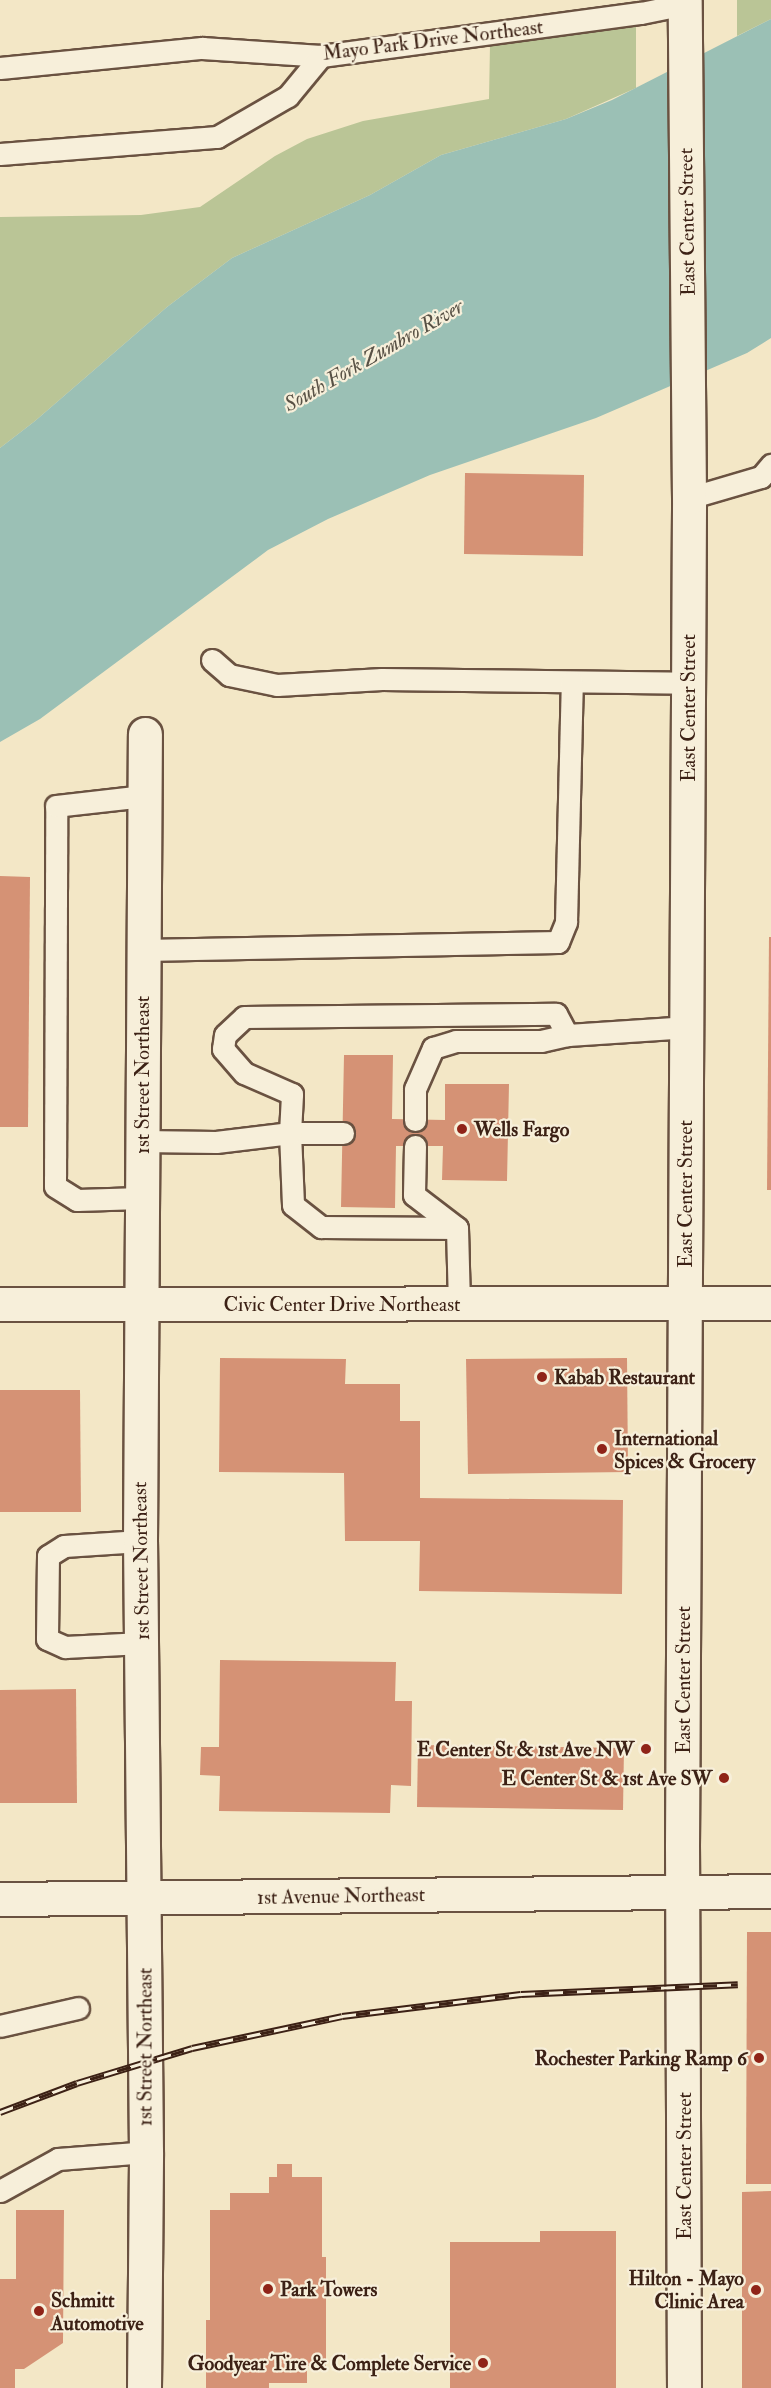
<!DOCTYPE html>
<style>
body{margin:0}
#map{position:relative;width:771px;height:2388px;overflow:hidden;background:#f3e7c6;font-family:"IM FELL Double Pica",serif}
div>[style]{position:absolute}
.green>*{inset:0;background:#bac596}
.water>*{inset:0;background:#9bc0b5}
.building>*{inset:0;background:#d59275}
.roads{filter:drop-shadow(2px 0 #6a5241) drop-shadow(-2px 0 #6a5241) drop-shadow(0 2px #6a5241) drop-shadow(0 -2px #6a5241)}
.service>*{height:21px;margin:-10.5px;padding:0 10.5px;transform-origin:10.5px;border-radius:10.5px;background:#f7efda}
.minor>*{height:33px;margin:-16.5px;padding:0 16.5px;transform-origin:16.5px;border-radius:16.5px;background:#f7efda}
.tertiary>*{height:33px;margin:-16.5px;padding:0 16.5px;transform-origin:16.5px;border-radius:16.5px;background:#f7efda}
.secondary>*{height:33px;margin:-16.5px;padding:0 16.5px;transform-origin:16.5px;border-radius:16.5px;background:#f7efda}
.rail>*{height:7px;margin-top:-3.5px;transform-origin:0;background:repeating-linear-gradient(90deg,#f7efda 0 14px,#3c2115 0 28px);box-sizing:border-box;border-block:2px solid #3c2115}
.dots>*{width:16px;height:16px;translate:-50% -50%;box-sizing:border-box;border:3px solid #f7efda;border-radius:50%}
span{translate:-50% -50%;white-space:nowrap;text-align:center;line-height:1.15;-webkit-text-stroke:4.5px #f7efda;paint-order:stroke}
.street-label{font-size:20px;color:#3c2115}
.poi-label{font-size:20px;color:#3c2115;font-weight:700}
.left{translate:0 -50%;text-align:left}
.right{translate:-100% -50%;text-align:right}
.water-label{font-size:21px;color:#585145;font-style:italic}
</style>
<div id="map">
<div class="green">
<div style="clip-path:polygon(737px 0,771px 0,771px 19px,737px 36px)"></div>
<div style="clip-path:polygon(636px 27px,636px 88px,566px 119px,441px 155px,370px 195px,232px 258px,167px 307px,35px 421px,0 448px,0 217px,141px 215px,200px 207px,275px 156px,307px 139px,363px 121px,489px 99px,490px 45px)"></div>
</div>
<div class="water">
<div style="clip-path:polygon(771px 19px,771px 338px,747px 353px,596px 418px,430px 475px,328px 519px,268px 550px,40px 719px,0 742px,0 448px,35px 421px,167px 307px,232px 258px,370px 195px,441px 155px,566px 119px,612px 100px)"></div>
</div>
<div class="building">
<div style="clip-path:polygon(465px 473px,584px 475px,583px 556px,464px 554px)"></div>
<div style="clip-path:polygon(0 876px,30px 877px,28px 1127px,0 1127px)"></div>
<div style="clip-path:polygon(769px 937px,771px 937px,771px 1190px,767px 1190px)"></div>
<div style="clip-path:polygon(344px 1055px,393px 1055px,392px 1119px,445px 1120px,445px 1084px,509px 1084px,507px 1181px,442px 1180px,443px 1146px,396px 1146px,395px 1208px,341px 1207px)"></div>
<div style="clip-path:polygon(220px 1358px,346px 1359px,345px 1384px,400px 1384px,400px 1421px,420px 1421px,420px 1498px,623px 1500px,622px 1594px,419px 1591px,420px 1541px,345px 1541px,344px 1473px,219px 1472px)"></div>
<div style="clip-path:polygon(627px 1358px,628px 1472px,468px 1474px,466px 1359px)"></div>
<div style="clip-path:polygon(0 1390px,80px 1390px,81px 1512px,0 1512px)"></div>
<div style="clip-path:polygon(220px 1660px,396px 1662px,395px 1701px,412px 1701px,411px 1786px,391px 1785px,390px 1813px,219px 1811px,220px 1776px,200px 1775px,201px 1747px,219px 1747px)"></div>
<div style="clip-path:polygon(76px 1689px,77px 1803px,0 1803px,0 1690px)"></div>
<div style="clip-path:polygon(418px 1745px,624px 1748px,623px 1810px,417px 1807px)"></div>
<div style="clip-path:polygon(747px 1932px,771px 1932px,771px 2184px,746px 2184px)"></div>
<div style="clip-path:polygon(277px 2164px,292px 2164px,292px 2177px,322px 2177px,322px 2257px,326px 2257px,326px 2366px,307px 2366px,307px 2383px,269px 2383px,269px 2388px,206px 2388px,206px 2320px,210px 2320px,210px 2210px,230px 2210px,230px 2193px,269px 2193px,269px 2177px,277px 2177px)"></div>
<div style="clip-path:polygon(771px 2191px,771px 2388px,742px 2388px,742px 2192px)"></div>
<div style="clip-path:polygon(16px 2210px,64px 2210px,63px 2343px,24px 2369px,15px 2369px,15px 2388px,0 2388px,0 2279px,16px 2279px)"></div>
<div style="clip-path:polygon(540px 2231px,616px 2231px,616px 2388px,450px 2388px,450px 2242px,540px 2242px)"></div>
</div>
<div class="roads">
<div class="service">
<div style="left:0;top:68px;width:203px;rotate:-5.7deg"></div>
<div style="left:202px;top:48px;width:119px;rotate:3.8deg"></div>
<div style="left:321px;top:56px;width:323px;rotate:-7.7deg"></div>
<div style="left:641px;top:13px;width:45px;rotate:-11.6deg"></div>
<div style="left:0;top:154px;width:218px;rotate:-4.5deg"></div>
<div style="left:217px;top:137px;width:82px;rotate:-30deg"></div>
<div style="left:288px;top:96px;width:52px;rotate:-50.5deg"></div>
<div style="left:689px;top:498px;width:75px;rotate:-16.3deg"></div>
<div style="left:761px;top:477px;width:16px;rotate:-50deg"></div>
<div style="left:212px;top:660px;width:23px;rotate:41deg"></div>
<div style="left:229px;top:675px;width:49px;rotate:11.8deg"></div>
<div style="left:277px;top:685px;width:105px;rotate:-3.3deg"></div>
<div style="left:382px;top:679px;width:306px;rotate:0.7deg"></div>
<div style="left:143px;top:950px;width:415px;rotate:-1.1deg"></div>
<div style="left:558px;top:942px;width:22px;rotate:-68deg"></div>
<div style="left:566px;top:922px;width:240px;rotate:-88.6deg"></div>
<div style="left:415px;top:1120px;width:31px;rotate:-90deg"></div>
<div style="left:415px;top:1089px;width:45px;rotate:-66.3deg"></div>
<div style="left:433px;top:1048px;width:24px;rotate:-17deg"></div>
<div style="left:456px;top:1041px;width:85px"></div>
<div style="left:541px;top:1041px;width:27px;rotate:-13deg"></div>
<div style="left:567px;top:1035px;width:119px;rotate:-3.8deg"></div>
<div style="left:343px;top:1133px;width:53px;rotate:180deg"></div>
<div style="left:290px;top:1133px;width:72px;rotate:87.6deg"></div>
<div style="left:293px;top:1205px;width:36px;rotate:38deg"></div>
<div style="left:321px;top:1227px;width:136px;rotate:0.4deg"></div>
<div style="left:141px;top:1141px;width:75px;rotate:0.8deg"></div>
<div style="left:216px;top:1142px;width:75px;rotate:-6.9deg"></div>
<div style="left:290px;top:1133px;width:39px;rotate:-87deg"></div>
<div style="left:292px;top:1094px;width:52px;rotate:-156.4deg"></div>
<div style="left:244px;top:1073px;width:32px;rotate:-131deg"></div>
<div style="left:223px;top:1049px;width:14px;rotate:-82deg"></div>
<div style="left:225px;top:1035px;width:26px;rotate:-43deg"></div>
<div style="left:244px;top:1017px;width:312px;rotate:-0.6deg"></div>
<div style="left:556px;top:1014px;width:24px;rotate:62deg"></div>
<div style="left:415px;top:1146px;width:49px;rotate:91.2deg"></div>
<div style="left:414px;top:1195px;width:54px;rotate:37.5deg"></div>
<div style="left:141px;top:1198px;width:64px;rotate:178.2deg"></div>
<div style="left:77px;top:1200px;width:26px;rotate:-148deg"></div>
<div style="left:55px;top:1186px;width:380px;rotate:-89.8deg"></div>
<div style="left:56px;top:806px;width:89px;rotate:-6.5deg"></div>
<div style="left:457px;top:1228px;width:76px;rotate:88.5deg"></div>
<div style="left:140px;top:1541px;width:76px;rotate:176.2deg"></div>
<div style="left:64px;top:1546px;width:19px;rotate:148deg"></div>
<div style="left:48px;top:1556px;width:83px;rotate:90.7deg"></div>
<div style="left:47px;top:1639px;width:20px;rotate:24deg"></div>
<div style="left:65px;top:1647px;width:77px;rotate:-3deg"></div>
<div style="left:0;top:2026px;width:80px;rotate:-13deg"></div>
<div style="left:0;top:2191px;width:66px;rotate:-28.9deg"></div>
<div style="left:58px;top:2159px;width:88px;rotate:-4.5deg"></div>
</div>
<div class="minor">
<div style="left:0;top:1899px;width:771px;rotate:-0.59deg"></div>
<div style="left:144px;top:2388px;width:236px;rotate:-89.5deg"></div>
<div style="left:146px;top:2152px;width:611px;rotate:-90.56deg"></div>
<div style="left:140px;top:1541px;width:807px;rotate:-89.65deg"></div>
</div>
<div class="tertiary">
<div style="left:684px;top:2388px;width:542px;rotate:-90.21deg"></div>
<div style="left:682px;top:1846px;width:1348px;rotate:-89.7deg"></div>
<div style="left:689px;top:498px;width:498px;rotate:-90.5deg"></div>
</div>
<div class="secondary">
<div style="left:0;top:1304px;width:771px;rotate:-0.07deg"></div>
</div>
</div>
<div class="rail">
<div style="left:0;top:2112px;width:82px;rotate:-20.6deg"></div>
<div style="left:77px;top:2083px;width:120px;rotate:-16.9deg"></div>
<div style="left:192px;top:2048px;width:153px;rotate:-12deg"></div>
<div style="left:342px;top:2016px;width:180px;rotate:-7deg"></div>
<div style="left:521px;top:1994px;width:217px;rotate:-2.6deg"></div>
</div>
<div class="dots">
<div style="left:462px;top:1129px;background:#8f2418"></div>
<div style="left:542px;top:1377px;background:#8f2418"></div>
<div style="left:602px;top:1449px;background:#8f2418"></div>
<div style="left:646px;top:1749px;background:#8f2418"></div>
<div style="left:724px;top:1778px;background:#8f2418"></div>
<div style="left:759px;top:2058px;background:#8f2418"></div>
<div style="left:268px;top:2289px;background:#8f2418"></div>
<div style="left:756px;top:2290px;background:#8f2418"></div>
<div style="left:39px;top:2311px;background:#8f2418"></div>
<div style="left:483px;top:2363px;background:#8f2418"></div>
</div>
<div class="street-label">
<span style="left:433px;top:40px;rotate:-7deg">Mayo Park Drive Northeast</span>
<span style="left:687px;top:222px;rotate:-91deg">East Center Street</span>
<span style="left:688px;top:708px;rotate:-90deg">East Center Street</span>
<span style="left:142px;top:1075px;rotate:-90deg">1st Street Northeast</span>
<span style="left:685px;top:1194px;rotate:-90deg">East Center Street</span>
<span style="left:342px;top:1304px">Civic Center Drive Northeast</span>
<span style="left:141px;top:1561px;rotate:-91deg">1st Street Northeast</span>
<span style="left:683px;top:1680px;rotate:-90deg">East Center Street</span>
<span style="left:341px;top:1896px;rotate:-1deg">1st Avenue Northeast</span>
<span style="left:145px;top:2047px;rotate:-90deg">1st Street Northeast</span>
<span style="left:684px;top:2166px;rotate:-90deg">East Center Street</span>
</div>
<div class="poi-label">
<span class="left" style="left:474px;top:1129px">Wells Fargo</span>
<span class="left" style="left:554px;top:1377px">Kabab Restaurant</span>
<span class="left" style="left:614px;top:1450px">International<br>Spices &amp; Grocery</span>
<span class="right" style="left:634px;top:1749px">E Center St &amp; 1st Ave NW</span>
<span class="right" style="left:712px;top:1778px">E Center St &amp; 1st Ave SW</span>
<span class="right" style="left:747px;top:2058px">Rochester Parking Ramp 6</span>
<span class="right" style="left:744px;top:2290px">Hilton - Mayo<br>Clinic Area</span>
<span class="left" style="left:280px;top:2289px">Park Towers</span>
<span class="left" style="left:51px;top:2312px">Schmitt<br>Automotive</span>
<span class="right" style="left:471px;top:2363px">Goodyear Tire &amp; Complete Service</span>
</div>
<div class="water-label">
<span style="left:374px;top:356px;rotate:-30deg">South Fork Zumbro River</span>
</div>
</div>
